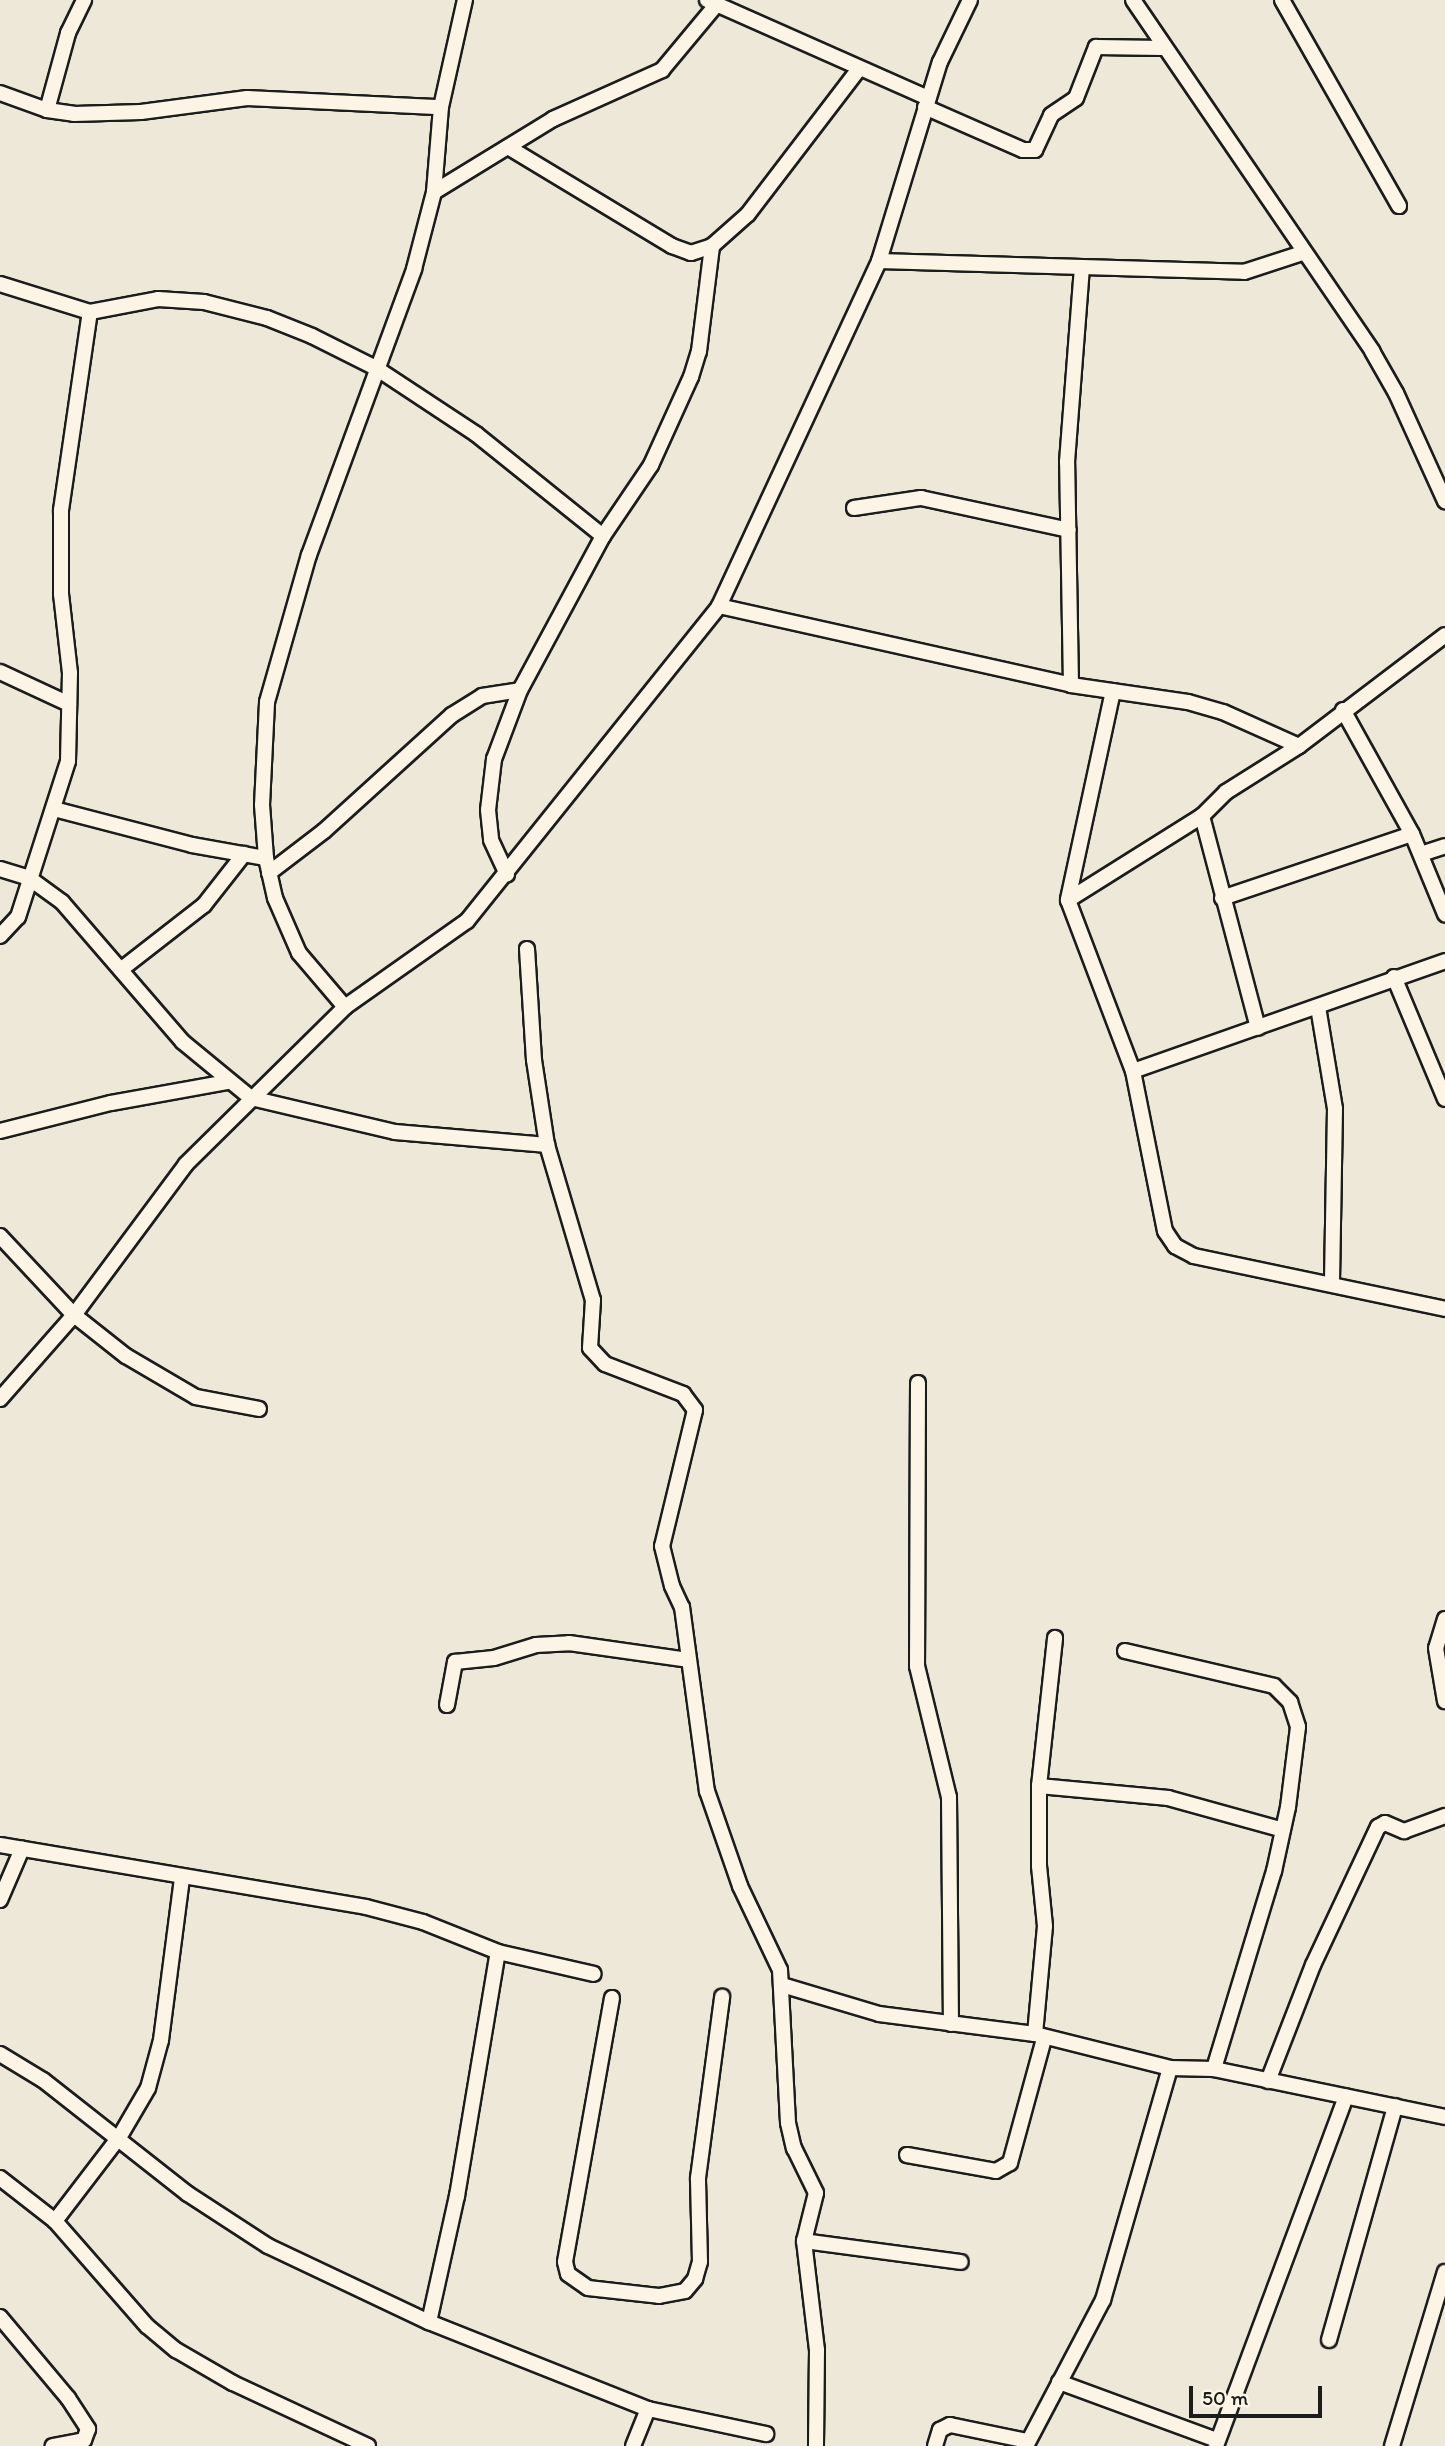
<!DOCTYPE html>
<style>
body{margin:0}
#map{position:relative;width:1445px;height:2446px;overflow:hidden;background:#eee8d9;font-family:Itim,sans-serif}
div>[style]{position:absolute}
.roads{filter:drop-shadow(2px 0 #1c1c1c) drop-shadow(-2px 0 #1c1c1c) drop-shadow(0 2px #1c1c1c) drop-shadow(0 -2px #1c1c1c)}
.street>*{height:14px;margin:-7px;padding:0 7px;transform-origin:7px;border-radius:7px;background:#fcf5e5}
span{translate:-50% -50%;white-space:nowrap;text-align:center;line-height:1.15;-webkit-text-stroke:7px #fcf5e5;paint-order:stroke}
.scale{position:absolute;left:1189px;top:2386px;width:133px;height:32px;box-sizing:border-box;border:4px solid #1c1c1c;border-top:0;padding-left:9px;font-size:21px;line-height:24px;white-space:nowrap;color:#1c1c1c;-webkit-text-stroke:5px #fcf5e5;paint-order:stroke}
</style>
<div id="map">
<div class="roads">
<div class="street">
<div style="left:707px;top:0;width:242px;rotate:23.9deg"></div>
<div style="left:1133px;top:0;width:425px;rotate:55.7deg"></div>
<div style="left:1372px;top:351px;width:48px;rotate:60.3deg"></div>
<div style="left:1396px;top:393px;width:119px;rotate:65.6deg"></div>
<div style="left:1282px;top:0;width:237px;rotate:60.4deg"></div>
<div style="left:0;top:93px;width:50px;rotate:19.9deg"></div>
<div style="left:47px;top:110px;width:27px;rotate:8deg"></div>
<div style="left:74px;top:114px;width:67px;rotate:-1.7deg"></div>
<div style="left:141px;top:112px;width:107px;rotate:-7.5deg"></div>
<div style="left:247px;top:98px;width:194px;rotate:2.7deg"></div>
<div style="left:925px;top:107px;width:107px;rotate:23.7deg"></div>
<div style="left:1023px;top:150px;width:12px"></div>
<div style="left:1035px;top:150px;width:38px;rotate:-65deg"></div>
<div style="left:1051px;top:115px;width:30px;rotate:-34deg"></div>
<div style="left:1076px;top:98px;width:55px;rotate:-68.6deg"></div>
<div style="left:1096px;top:47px;width:66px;rotate:0.9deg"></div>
<div style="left:47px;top:110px;width:80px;rotate:-74.7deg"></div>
<div style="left:68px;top:33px;width:37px;rotate:-64deg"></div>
<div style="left:508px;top:147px;width:192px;rotate:31.1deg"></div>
<div style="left:672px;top:246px;width:20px;rotate:20deg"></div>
<div style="left:691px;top:253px;width:22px;rotate:-18deg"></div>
<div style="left:712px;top:246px;width:48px;rotate:-41.6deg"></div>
<div style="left:748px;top:214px;width:183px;rotate:-52.6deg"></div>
<div style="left:434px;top:192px;width:140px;rotate:-31.5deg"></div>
<div style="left:553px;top:119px;width:120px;rotate:-24.2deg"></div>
<div style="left:662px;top:70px;width:86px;rotate:-50.2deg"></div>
<div style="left:879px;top:261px;width:365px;rotate:1.7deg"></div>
<div style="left:1244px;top:272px;width:61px;rotate:-18.1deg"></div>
<div style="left:0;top:284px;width:94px;rotate:17.3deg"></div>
<div style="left:90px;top:312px;width:69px;rotate:-10.8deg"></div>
<div style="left:158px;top:299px;width:46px;rotate:3.7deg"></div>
<div style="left:204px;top:302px;width:65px;rotate:14.3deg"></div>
<div style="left:267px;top:318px;width:48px;rotate:21.8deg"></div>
<div style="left:312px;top:336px;width:72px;rotate:26.6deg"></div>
<div style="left:376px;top:368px;width:120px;rotate:33.4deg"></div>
<div style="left:476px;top:434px;width:163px;rotate:38.8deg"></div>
<div style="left:603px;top:536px;width:175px;rotate:118.3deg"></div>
<div style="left:520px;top:690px;width:74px;rotate:110.6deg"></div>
<div style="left:494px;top:759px;width:51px;rotate:96.7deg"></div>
<div style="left:488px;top:810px;width:30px;rotate:84deg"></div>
<div style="left:491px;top:840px;width:38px;rotate:65deg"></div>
<div style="left:854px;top:508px;width:68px;rotate:-8.5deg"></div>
<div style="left:921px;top:498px;width:151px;rotate:12.2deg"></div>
<div style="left:603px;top:536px;width:86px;rotate:-55.9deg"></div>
<div style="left:651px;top:465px;width:97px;rotate:-65.6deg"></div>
<div style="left:691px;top:377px;width:27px;rotate:-73deg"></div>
<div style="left:699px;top:351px;width:106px;rotate:-82.9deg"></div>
<div style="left:719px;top:606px;width:361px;rotate:12.6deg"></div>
<div style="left:1071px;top:685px;width:118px;rotate:8.3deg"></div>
<div style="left:1188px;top:702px;width:36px;rotate:16deg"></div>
<div style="left:1223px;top:712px;width:83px;rotate:24.1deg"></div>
<div style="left:1299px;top:746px;width:183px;rotate:-37.2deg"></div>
<div style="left:0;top:672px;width:76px;rotate:24.9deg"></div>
<div style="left:1071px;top:685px;width:223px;rotate:-91deg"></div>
<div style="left:1067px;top:462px;width:195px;rotate:-85.6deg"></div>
<div style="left:1113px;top:691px;width:214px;rotate:102.2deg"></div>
<div style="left:1068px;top:900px;width:183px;rotate:69.2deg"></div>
<div style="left:1133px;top:1071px;width:163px;rotate:78.7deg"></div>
<div style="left:1165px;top:1231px;width:18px;rotate:56deg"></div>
<div style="left:1175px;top:1246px;width:21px;rotate:28deg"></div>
<div style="left:1194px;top:1256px;width:257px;rotate:11.9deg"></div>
<div style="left:1343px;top:710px;width:142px;rotate:60.9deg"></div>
<div style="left:1412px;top:834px;width:87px;rotate:67.6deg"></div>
<div style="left:54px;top:809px;width:143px;rotate:14.6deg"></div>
<div style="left:192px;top:845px;width:75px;rotate:10deg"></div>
<div style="left:1202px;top:816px;width:219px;rotate:75.2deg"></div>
<div style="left:1421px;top:854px;width:25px;rotate:-18deg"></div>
<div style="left:0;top:869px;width:30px;rotate:17deg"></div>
<div style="left:29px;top:878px;width:41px;rotate:36deg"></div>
<div style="left:62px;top:902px;width:185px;rotate:49.2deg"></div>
<div style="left:183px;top:1042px;width:88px;rotate:39.5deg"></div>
<div style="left:251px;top:1098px;width:148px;rotate:13.3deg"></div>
<div style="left:395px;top:1132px;width:153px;rotate:4.9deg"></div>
<div style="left:269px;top:873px;width:69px;rotate:-37.4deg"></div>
<div style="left:324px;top:831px;width:173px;rotate:-42.2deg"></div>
<div style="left:452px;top:715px;width:36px;rotate:-32deg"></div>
<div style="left:482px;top:696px;width:38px;rotate:-9deg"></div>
<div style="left:1222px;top:898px;width:200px;rotate:-18.6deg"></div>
<div style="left:1068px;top:900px;width:158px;rotate:-32.1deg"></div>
<div style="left:1202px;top:816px;width:34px;rotate:-45deg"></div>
<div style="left:1226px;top:792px;width:86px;rotate:-32.2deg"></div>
<div style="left:0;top:936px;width:26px;rotate:-47deg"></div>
<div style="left:18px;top:917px;width:164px;rotate:-72.2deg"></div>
<div style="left:68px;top:761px;width:88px;rotate:-88.7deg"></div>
<div style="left:70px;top:673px;width:80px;rotate:-96.5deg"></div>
<div style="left:61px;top:594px;width:84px;rotate:-90deg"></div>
<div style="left:61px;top:510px;width:200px;rotate:-81.7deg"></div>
<div style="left:527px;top:949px;width:111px;rotate:86.4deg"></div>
<div style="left:534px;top:1060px;width:86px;rotate:81.3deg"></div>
<div style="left:547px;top:1145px;width:162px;rotate:73.5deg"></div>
<div style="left:593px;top:1300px;width:48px;rotate:93.6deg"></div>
<div style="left:590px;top:1348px;width:22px;rotate:47deg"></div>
<div style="left:605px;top:1364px;width:84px;rotate:21deg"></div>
<div style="left:683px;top:1394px;width:20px;rotate:53deg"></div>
<div style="left:695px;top:1410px;width:140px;rotate:103.6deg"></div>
<div style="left:662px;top:1546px;width:41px;rotate:76deg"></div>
<div style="left:672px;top:1586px;width:23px;rotate:65deg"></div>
<div style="left:682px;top:1607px;width:186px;rotate:82.3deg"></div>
<div style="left:707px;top:1791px;width:101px;rotate:70.8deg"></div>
<div style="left:740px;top:1886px;width:93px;rotate:64.5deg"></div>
<div style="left:780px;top:1970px;width:153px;rotate:87deg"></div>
<div style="left:788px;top:2123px;width:26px;rotate:77deg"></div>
<div style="left:794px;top:2148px;width:50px;rotate:63.9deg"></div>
<div style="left:816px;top:2193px;width:49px;rotate:104deg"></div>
<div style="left:804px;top:2241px;width:110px;rotate:83.2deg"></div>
<div style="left:817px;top:2350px;width:96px;rotate:90.6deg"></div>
<div style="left:123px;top:968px;width:103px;rotate:-37.9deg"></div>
<div style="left:204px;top:905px;width:65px;rotate:-51.9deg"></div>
<div style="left:1394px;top:977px;width:132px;rotate:67.3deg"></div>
<div style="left:345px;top:1007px;width:71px;rotate:-130.4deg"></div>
<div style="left:299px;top:953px;width:60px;rotate:-113.6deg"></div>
<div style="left:275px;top:898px;width:41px;rotate:-102.7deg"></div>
<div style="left:266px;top:858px;width:53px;rotate:-94.3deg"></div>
<div style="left:262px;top:805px;width:103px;rotate:-87.2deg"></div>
<div style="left:267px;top:702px;width:153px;rotate:-74.1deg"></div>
<div style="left:309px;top:555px;width:305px;rotate:-69.8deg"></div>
<div style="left:414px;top:269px;width:80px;rotate:-75.4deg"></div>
<div style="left:434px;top:192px;width:85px;rotate:-85.3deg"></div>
<div style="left:441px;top:107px;width:110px;rotate:-77.4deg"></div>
<div style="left:1318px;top:1007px;width:103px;rotate:80.5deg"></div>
<div style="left:1335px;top:1109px;width:175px;rotate:91deg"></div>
<div style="left:1133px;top:1071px;width:331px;rotate:-19.4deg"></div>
<div style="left:0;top:1131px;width:114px;rotate:-14.2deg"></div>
<div style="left:111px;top:1103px;width:119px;rotate:-10.2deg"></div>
<div style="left:0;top:1236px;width:108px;rotate:46.9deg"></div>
<div style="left:74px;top:1315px;width:66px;rotate:38.3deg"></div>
<div style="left:126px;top:1356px;width:81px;rotate:30.4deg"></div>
<div style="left:196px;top:1397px;width:64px;rotate:10.8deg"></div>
<div style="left:918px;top:1383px;width:283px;rotate:90.2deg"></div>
<div style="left:917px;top:1666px;width:135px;rotate:76.3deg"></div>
<div style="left:949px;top:1797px;width:227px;rotate:89.5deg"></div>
<div style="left:0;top:1399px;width:112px;rotate:-48.6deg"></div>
<div style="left:74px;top:1315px;width:188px;rotate:-53.4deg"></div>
<div style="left:186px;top:1164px;width:223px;rotate:-44.6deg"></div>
<div style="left:345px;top:1007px;width:149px;rotate:-35.2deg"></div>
<div style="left:467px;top:921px;width:403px;rotate:-51.3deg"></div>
<div style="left:719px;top:606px;width:380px;rotate:-65.1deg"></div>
<div style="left:879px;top:261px;width:208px;rotate:-73deg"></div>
<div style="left:940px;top:62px;width:69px;rotate:-64.2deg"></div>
<div style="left:1445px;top:1619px;width:30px;rotate:107deg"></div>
<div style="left:1436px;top:1648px;width:54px;rotate:80.4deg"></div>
<div style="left:1125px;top:1651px;width:153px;rotate:13.2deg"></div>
<div style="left:1274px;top:1686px;width:23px;rotate:45deg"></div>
<div style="left:1290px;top:1702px;width:26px;rotate:72deg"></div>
<div style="left:1298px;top:1727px;width:81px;rotate:97.1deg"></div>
<div style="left:1288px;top:1807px;width:66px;rotate:102.3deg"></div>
<div style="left:1274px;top:1871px;width:207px;rotate:106.9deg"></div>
<div style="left:447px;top:1705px;width:44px;rotate:-79.5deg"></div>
<div style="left:455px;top:1662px;width:39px;rotate:-6deg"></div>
<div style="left:494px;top:1658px;width:44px;rotate:-17.2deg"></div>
<div style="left:536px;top:1645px;width:33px;rotate:-3deg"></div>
<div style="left:569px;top:1643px;width:120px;rotate:8.1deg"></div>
<div style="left:1039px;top:1786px;width:130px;rotate:5.3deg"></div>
<div style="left:1168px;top:1798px;width:119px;rotate:15.5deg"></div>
<div style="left:0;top:1845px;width:371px;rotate:9.6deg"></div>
<div style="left:366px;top:1907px;width:59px;rotate:14.7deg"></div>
<div style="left:423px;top:1922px;width:81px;rotate:21.8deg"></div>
<div style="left:498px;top:1952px;width:98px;rotate:12.9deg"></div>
<div style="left:0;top:1900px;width:56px;rotate:-66.7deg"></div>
<div style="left:782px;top:1985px;width:101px;rotate:16.6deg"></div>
<div style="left:879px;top:2014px;width:157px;rotate:7.3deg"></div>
<div style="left:1035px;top:2034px;width:139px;rotate:14.1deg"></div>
<div style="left:1170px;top:2068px;width:44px;rotate:1.3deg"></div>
<div style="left:1214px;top:2069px;width:236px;rotate:11.7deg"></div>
<div style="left:612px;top:1998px;width:268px;rotate:100.1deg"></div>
<div style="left:565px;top:2262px;width:12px;rotate:76deg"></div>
<div style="left:568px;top:2274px;width:24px;rotate:35deg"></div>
<div style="left:588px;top:2288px;width:71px;rotate:6.4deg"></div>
<div style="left:659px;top:2296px;width:26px;rotate:-11deg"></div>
<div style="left:685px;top:2291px;width:16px;rotate:-50deg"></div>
<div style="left:695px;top:2279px;width:18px;rotate:-74deg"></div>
<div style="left:700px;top:2262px;width:84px;rotate:-91.4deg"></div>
<div style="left:698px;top:2178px;width:183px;rotate:-82.4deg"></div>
<div style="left:1035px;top:2034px;width:108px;rotate:-84.7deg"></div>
<div style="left:1045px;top:1926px;width:60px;rotate:-95.7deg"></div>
<div style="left:1039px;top:1866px;width:80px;rotate:-90deg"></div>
<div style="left:1039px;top:1786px;width:149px;rotate:-83.8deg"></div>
<div style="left:0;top:2054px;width:50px;rotate:31.2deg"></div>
<div style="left:43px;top:2080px;width:184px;rotate:38.2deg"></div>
<div style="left:188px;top:2194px;width:95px;rotate:33deg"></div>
<div style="left:268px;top:2246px;width:178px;rotate:25.3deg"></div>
<div style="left:429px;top:2322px;width:236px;rotate:21.7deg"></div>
<div style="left:648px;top:2409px;width:121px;rotate:12deg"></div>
<div style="left:1268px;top:2081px;width:124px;rotate:-68.8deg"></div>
<div style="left:1313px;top:1965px;width:153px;rotate:-64.8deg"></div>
<div style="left:1378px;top:1827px;width:8px;rotate:-30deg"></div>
<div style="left:1385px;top:1823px;width:21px;rotate:23deg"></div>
<div style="left:1404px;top:1831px;width:44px;rotate:-20.1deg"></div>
<div style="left:907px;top:2155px;width:90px;rotate:10.2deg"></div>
<div style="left:996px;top:2171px;width:16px;rotate:-30deg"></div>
<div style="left:1010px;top:2163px;width:129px;rotate:-74.7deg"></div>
<div style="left:0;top:2178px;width:70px;rotate:38deg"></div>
<div style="left:55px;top:2221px;width:140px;rotate:48.8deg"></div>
<div style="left:147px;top:2326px;width:38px;rotate:40deg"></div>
<div style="left:176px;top:2350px;width:66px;rotate:30.1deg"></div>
<div style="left:233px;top:2383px;width:149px;rotate:25deg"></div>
<div style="left:55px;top:2221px;width:107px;rotate:-52.6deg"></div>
<div style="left:120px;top:2136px;width:56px;rotate:-59.7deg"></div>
<div style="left:148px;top:2088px;width:50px;rotate:-74.8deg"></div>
<div style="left:161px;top:2040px;width:163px;rotate:-82.6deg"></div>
<div style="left:804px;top:2241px;width:158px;rotate:7.6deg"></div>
<div style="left:0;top:2317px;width:106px;rotate:50deg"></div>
<div style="left:68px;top:2398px;width:37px;rotate:57deg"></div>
<div style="left:88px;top:2429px;width:12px;rotate:110deg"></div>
<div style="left:84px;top:2440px;width:32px;rotate:169deg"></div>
<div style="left:429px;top:2322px;width:129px;rotate:-77.5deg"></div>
<div style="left:457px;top:2196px;width:247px;rotate:-80.5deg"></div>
<div style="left:1329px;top:2340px;width:243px;rotate:-74.2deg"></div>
<div style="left:1059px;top:2382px;width:168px;rotate:20.2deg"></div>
<div style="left:633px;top:2446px;width:40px;rotate:-68deg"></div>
<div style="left:935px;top:2446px;width:17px;rotate:-73deg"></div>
<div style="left:940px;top:2430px;width:11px;rotate:-27deg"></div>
<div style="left:950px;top:2425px;width:79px;rotate:11.7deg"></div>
<div style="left:1026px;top:2446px;width:165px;rotate:-62.2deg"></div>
<div style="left:1103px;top:2300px;width:241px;rotate:-73.9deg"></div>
<div style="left:1216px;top:2446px;width:373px;rotate:-69.6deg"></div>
<div style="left:1392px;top:2446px;width:182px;rotate:-73.1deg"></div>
</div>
</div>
<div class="scale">50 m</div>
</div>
